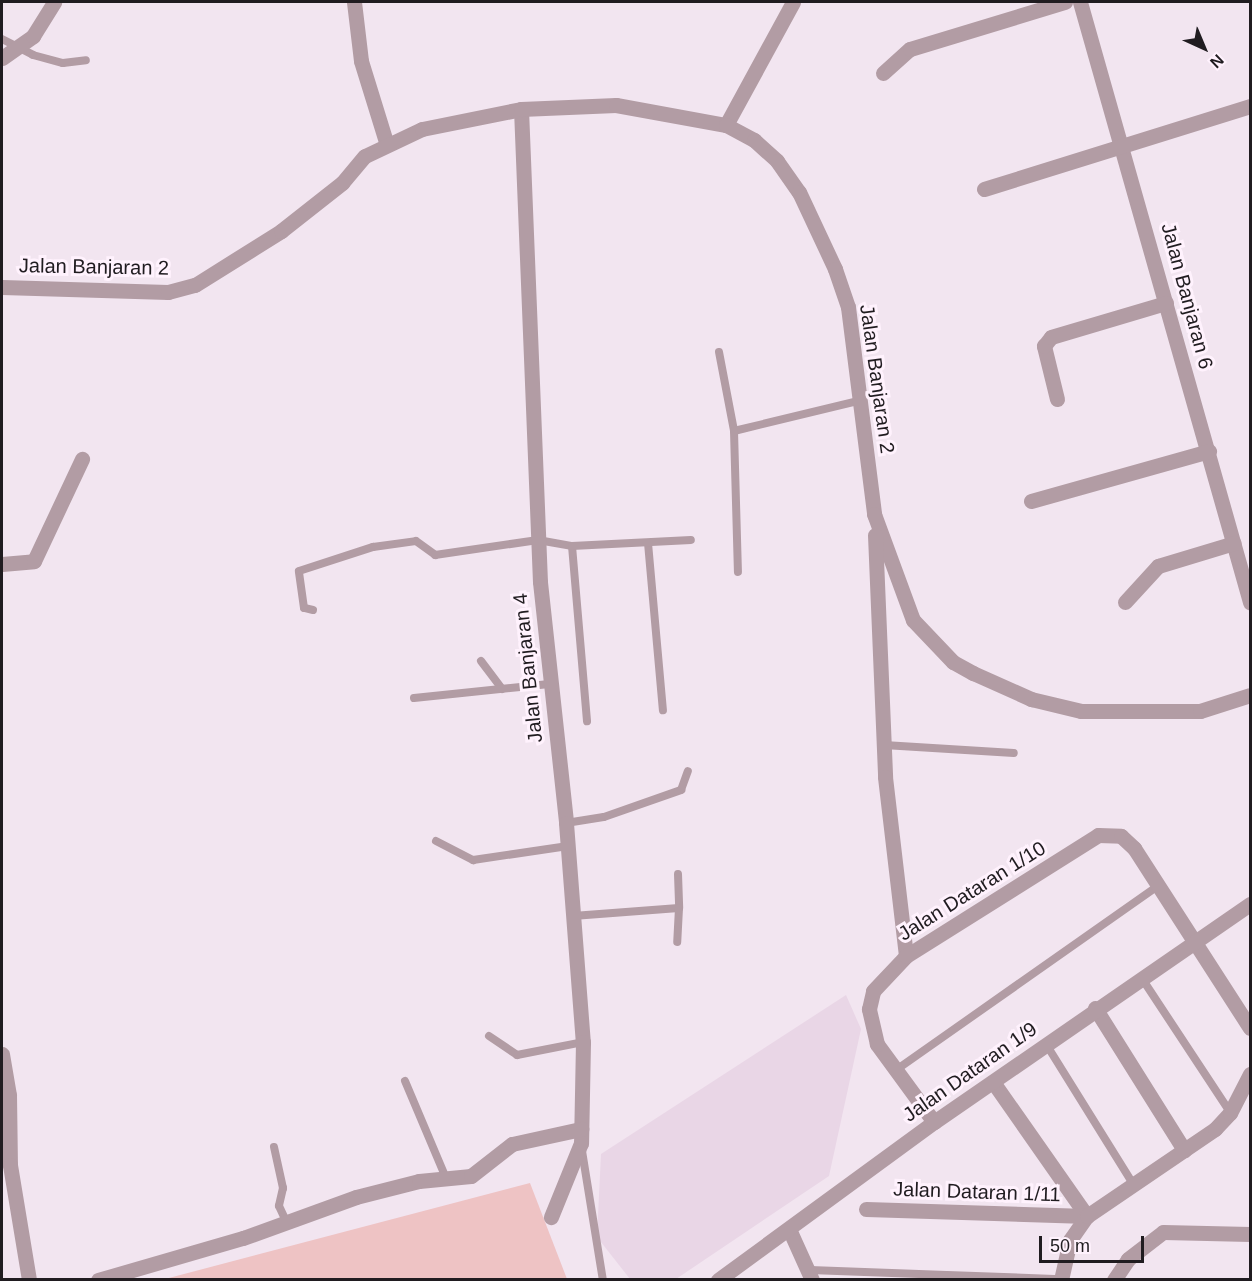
<!DOCTYPE html>
<style>
body{margin:0}
#map{position:relative;width:1252px;height:1281px;overflow:hidden;background:#f2e5f0;font-family:Helvetica,sans-serif}
div>[style]{position:absolute}
.built>*{inset:0;background:#e9d6e6}
.green>*{inset:0;background:#eec3c4}
.service>*{height:8px;margin:-4px;padding:0 4px;transform-origin:4px;border-radius:4px;background:#b29ca4}
.minor>*{height:15px;margin:-7.5px;padding:0 7.5px;transform-origin:7.5px;border-radius:7.5px;background:#b29ca4}
span{translate:-50% -50%;white-space:nowrap;text-align:center;line-height:1.15;-webkit-text-stroke:6px #fff2fd;paint-order:stroke}
.street-label{font-size:20px;color:#201c20}
.frame{position:absolute;inset:0;border:3px solid #201c20;pointer-events:none}
.north{position:absolute;left:1174px;top:18px;width:60px;height:60px;-webkit-text-stroke:4px #fff2fd;paint-order:stroke;rotate:136deg;font-size:16px;font-weight:700;line-height:24px;text-align:center;color:#201c20}
.north::after{content:'';display:block;margin:auto;width:21px;height:27px;background:#201c20;clip-path:polygon(50% 0,100% 100%,50% 72%,0 100%)}
.scale{position:absolute;left:1039px;top:1236px;width:105px;height:27px;box-sizing:border-box;border:3px solid #201c20;border-top:0;padding-left:8px;font-size:18px;line-height:21px;white-space:nowrap;color:#201c20;-webkit-text-stroke:4px #fff2fd;paint-order:stroke}
</style>
<div id="map">
<div class="built">
<div style="clip-path:polygon(846px 995px,861px 1029px,829px 1176px,676px 1279px,630px 1279px,597px 1237px,601px 1154px)"></div>
</div>
<div class="green">
<div style="clip-path:polygon(530px 1183px,567px 1279px,165px 1279px)"></div>
</div>
<div class="service">
<div style="left:2px;top:39px;width:35px;rotate:27deg"></div>
<div style="left:33px;top:55px;width:31px;rotate:15deg"></div>
<div style="left:63px;top:63px;width:23px;rotate:-7deg"></div>
<div style="left:719px;top:352px;width:80px;rotate:79.2deg"></div>
<div style="left:734px;top:431px;width:128px;rotate:-13.6deg"></div>
<div style="left:734px;top:431px;width:141px;rotate:88.4deg"></div>
<div style="left:648px;top:543px;width:168px;rotate:84.9deg"></div>
<div style="left:572px;top:546px;width:176px;rotate:85.1deg"></div>
<div style="left:313px;top:610px;width:9px;rotate:-167deg"></div>
<div style="left:304px;top:608px;width:37px;rotate:-98deg"></div>
<div style="left:299px;top:571px;width:78px;rotate:-18deg"></div>
<div style="left:373px;top:547px;width:43px;rotate:-7.9deg"></div>
<div style="left:416px;top:541px;width:24px;rotate:36deg"></div>
<div style="left:435px;top:555px;width:104px;rotate:-8.3deg"></div>
<div style="left:538px;top:540px;width:35px;rotate:10deg"></div>
<div style="left:572px;top:546px;width:119px;rotate:-2.9deg"></div>
<div style="left:481px;top:661px;width:35px;rotate:53deg"></div>
<div style="left:414px;top:698px;width:136px;rotate:-5.9deg"></div>
<div style="left:884px;top:745px;width:130px;rotate:3.5deg"></div>
<div style="left:566px;top:823px;width:38px;rotate:-9deg"></div>
<div style="left:604px;top:817px;width:82px;rotate:-19.3deg"></div>
<div style="left:681px;top:790px;width:20px;rotate:-70deg"></div>
<div style="left:436px;top:841px;width:42px;rotate:27.2deg"></div>
<div style="left:473px;top:860px;width:96px;rotate:-8.4deg"></div>
<div style="left:678px;top:874px;width:34px;rotate:88deg"></div>
<div style="left:573px;top:916px;width:106px;rotate:-4.3deg"></div>
<div style="left:679px;top:908px;width:34px;rotate:93deg"></div>
<div style="left:1141px;top:977px;width:162px;rotate:56.6deg"></div>
<div style="left:489px;top:1036px;width:34px;rotate:34deg"></div>
<div style="left:517px;top:1055px;width:67px;rotate:-11.1deg"></div>
<div style="left:1046px;top:1044px;width:165px;rotate:58.1deg"></div>
<div style="left:896px;top:1070px;width:320px;rotate:-35.1deg"></div>
<div style="left:405px;top:1081px;width:105px;rotate:67.1deg"></div>
<div style="left:274px;top:1147px;width:42px;rotate:77.6deg"></div>
<div style="left:283px;top:1188px;width:18px;rotate:103deg"></div>
<div style="left:279px;top:1206px;width:19px;rotate:65deg"></div>
<div style="left:582px;top:1151px;width:131px;rotate:80.8deg"></div>
<div style="left:810px;top:1270px;width:251px;rotate:2.1deg"></div>
</div>
<div class="minor">
<div style="left:354px;top:2px;width:59px;rotate:83.2deg"></div>
<div style="left:361px;top:61px;width:85px;rotate:72.8deg"></div>
<div style="left:1080px;top:2px;width:624px;rotate:74.18deg"></div>
<div style="left:2px;top:58px;width:38px;rotate:-35deg"></div>
<div style="left:33px;top:36px;width:40px;rotate:-58deg"></div>
<div style="left:883px;top:73px;width:36px;rotate:-42deg"></div>
<div style="left:910px;top:49px;width:162px;rotate:-16.9deg"></div>
<div style="left:521px;top:109px;width:473px;rotate:87.7deg"></div>
<div style="left:540px;top:582px;width:242px;rotate:83.8deg"></div>
<div style="left:566px;top:823px;width:220px;rotate:85.6deg"></div>
<div style="left:583px;top:1042px;width:101px;rotate:91.1deg"></div>
<div style="left:581px;top:1143px;width:80px;rotate:112.1deg"></div>
<div style="left:726px;top:125px;width:140px;rotate:-61.4deg"></div>
<div style="left:984px;top:189px;width:279px;rotate:-17.3deg"></div>
<div style="left:2px;top:287px;width:166px;rotate:1.7deg"></div>
<div style="left:168px;top:292px;width:28px;rotate:-15deg"></div>
<div style="left:195px;top:285px;width:102px;rotate:-32.1deg"></div>
<div style="left:281px;top:231px;width:78px;rotate:-38.2deg"></div>
<div style="left:342px;top:183px;width:35px;rotate:-50deg"></div>
<div style="left:365px;top:156px;width:63px;rotate:-25.3deg"></div>
<div style="left:422px;top:129px;width:101px;rotate:-11.4deg"></div>
<div style="left:521px;top:109px;width:95px;rotate:-2.4deg"></div>
<div style="left:616px;top:105px;width:112px;rotate:10.3deg"></div>
<div style="left:726px;top:125px;width:32px;rotate:28deg"></div>
<div style="left:754px;top:140px;width:31px;rotate:42deg"></div>
<div style="left:777px;top:161px;width:38px;rotate:55deg"></div>
<div style="left:799px;top:192px;width:85px;rotate:64.9deg"></div>
<div style="left:835px;top:269px;width:40px;rotate:71.1deg"></div>
<div style="left:848px;top:307px;width:209px;rotate:82.8deg"></div>
<div style="left:874px;top:514px;width:113px;rotate:69.8deg"></div>
<div style="left:913px;top:620px;width:58px;rotate:46.4deg"></div>
<div style="left:953px;top:662px;width:23px;rotate:29deg"></div>
<div style="left:973px;top:673px;width:64px;rotate:24.1deg"></div>
<div style="left:1031px;top:699px;width:51px;rotate:13.5deg"></div>
<div style="left:1081px;top:711px;width:119px"></div>
<div style="left:1200px;top:711px;width:52px;rotate:-17.7deg"></div>
<div style="left:1057px;top:399px;width:55px;rotate:-103.8deg"></div>
<div style="left:1044px;top:346px;width:11px;rotate:-52deg"></div>
<div style="left:1051px;top:337px;width:120px;rotate:-16.5deg"></div>
<div style="left:1031px;top:501px;width:185px;rotate:-15.7deg"></div>
<div style="left:875px;top:535px;width:242px;rotate:87.6deg"></div>
<div style="left:885px;top:777px;width:180px;rotate:83.3deg"></div>
<div style="left:2px;top:564px;width:32px;rotate:-5deg"></div>
<div style="left:34px;top:561px;width:113px;rotate:-64.8deg"></div>
<div style="left:1125px;top:602px;width:49px;rotate:-47.5deg"></div>
<div style="left:1158px;top:566px;width:79px;rotate:-16.8deg"></div>
<div style="left:1095px;top:1008px;width:168px;rotate:57.9deg"></div>
<div style="left:2px;top:1054px;width:42px;rotate:80.3deg"></div>
<div style="left:9px;top:1095px;width:70px;rotate:89.2deg"></div>
<div style="left:10px;top:1165px;width:117px;rotate:80.6deg"></div>
<div style="left:993px;top:1082px;width:164px;rotate:55deg"></div>
<div style="left:934px;top:1122px;width:97px;rotate:-126.2deg"></div>
<div style="left:877px;top:1044px;width:36px;rotate:-103deg"></div>
<div style="left:869px;top:1009px;width:18px;rotate:-77deg"></div>
<div style="left:873px;top:991px;width:48px;rotate:-46.7deg"></div>
<div style="left:906px;top:956px;width:227px;rotate:-32.2deg"></div>
<div style="left:1098px;top:835px;width:23px;rotate:2deg"></div>
<div style="left:1121px;top:836px;width:18px;rotate:43deg"></div>
<div style="left:1134px;top:848px;width:214px;rotate:57.2deg"></div>
<div style="left:866px;top:1209px;width:221px;rotate:1.8deg"></div>
<div style="left:789px;top:1229px;width:56px;rotate:65.7deg"></div>
<div style="left:98px;top:1280px;width:151px;rotate:-16.2deg"></div>
<div style="left:243px;top:1238px;width:120px;rotate:-19.9deg"></div>
<div style="left:356px;top:1197px;width:65px;rotate:-14.3deg"></div>
<div style="left:419px;top:1181px;width:52px;rotate:-5.5deg"></div>
<div style="left:471px;top:1176px;width:52px;rotate:-38deg"></div>
<div style="left:512px;top:1144px;width:71px;rotate:-12.3deg"></div>
<div style="left:718px;top:1280px;width:268px;rotate:-36.2deg"></div>
<div style="left:934px;top:1122px;width:384px;rotate:-34.6deg"></div>
<div style="left:1061px;top:1280px;width:41px;rotate:-77.3deg"></div>
<div style="left:1070px;top:1240px;width:29px;rotate:-55deg"></div>
<div style="left:1087px;top:1216px;width:155px;rotate:-34.2deg"></div>
<div style="left:1215px;top:1129px;width:22px;rotate:-47deg"></div>
<div style="left:1230px;top:1113px;width:44px;rotate:-62.9deg"></div>
<div style="left:1114px;top:1280px;width:25px;rotate:-56deg"></div>
<div style="left:1128px;top:1259px;width:44px;rotate:-37.6deg"></div>
<div style="left:1163px;top:1232px;width:87px;rotate:1.3deg"></div>
</div>
<div class="street-label">
<span style="left:94px;top:267px;rotate:1deg">Jalan Banjaran 2</span>
<span style="left:1187px;top:296px;rotate:75deg">Jalan Banjaran 6</span>
<span style="left:877px;top:379px;rotate:82deg">Jalan Banjaran 2</span>
<span style="left:528px;top:668px;rotate:-96deg">Jalan Banjaran 4</span>
<span style="left:972px;top:891px;rotate:-32deg">Jalan Dataran 1/10</span>
<span style="left:970px;top:1072px;rotate:-35deg">Jalan Dataran 1/9</span>
<span style="left:977px;top:1192px;rotate:2deg">Jalan Dataran 1/11</span>
</div>
<div class="frame"></div>
<div class="north">N</div>
<div class="scale">50 m</div>
</div>
